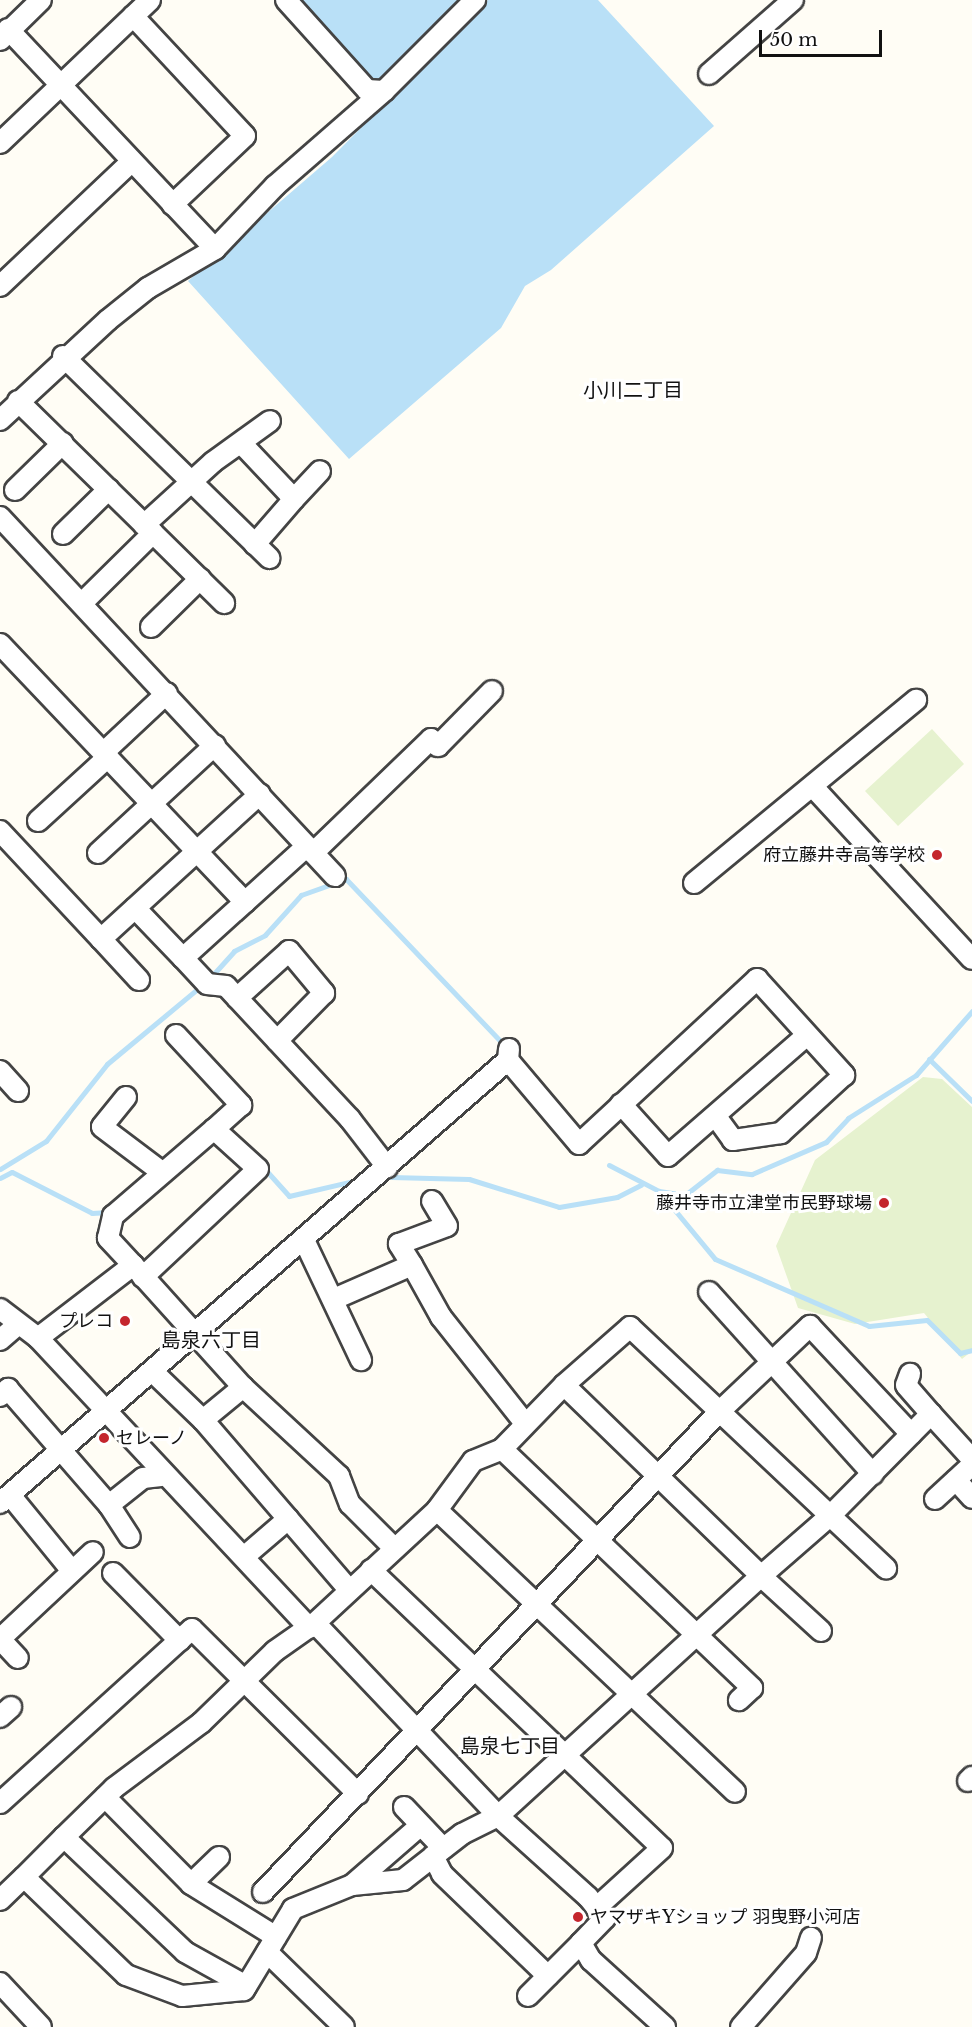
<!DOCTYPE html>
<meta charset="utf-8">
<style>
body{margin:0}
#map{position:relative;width:972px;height:2027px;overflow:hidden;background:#fffdf5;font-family:"Libre Baskerville","Noto Sans JP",serif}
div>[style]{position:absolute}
.pitch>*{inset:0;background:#e6f2cf}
.water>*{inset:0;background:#b9e0f7}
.stream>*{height:5px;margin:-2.5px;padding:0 2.5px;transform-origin:2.5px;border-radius:2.5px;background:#b9e0f7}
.roads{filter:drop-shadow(2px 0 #444) drop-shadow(-2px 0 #444) drop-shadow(0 2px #444) drop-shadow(0 -2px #444)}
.minor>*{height:20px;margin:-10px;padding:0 10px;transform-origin:10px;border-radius:10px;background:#fff}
.dots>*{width:16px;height:16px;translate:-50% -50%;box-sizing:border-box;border:3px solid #fff;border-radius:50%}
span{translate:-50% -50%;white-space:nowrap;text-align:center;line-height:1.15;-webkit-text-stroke:6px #fff;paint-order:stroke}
.poi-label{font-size:18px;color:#111}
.right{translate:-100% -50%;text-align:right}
.left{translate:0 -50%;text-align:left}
.neighbourhood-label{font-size:20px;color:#111}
.scale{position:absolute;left:759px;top:30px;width:123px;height:27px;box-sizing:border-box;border:3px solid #111;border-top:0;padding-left:8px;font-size:18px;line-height:21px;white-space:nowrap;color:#111;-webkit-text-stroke:4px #fff;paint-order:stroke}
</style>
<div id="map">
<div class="pitch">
<div style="clip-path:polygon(932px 729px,964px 764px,898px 826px,865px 791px)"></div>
<div style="clip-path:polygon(923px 1077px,942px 1079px,972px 1107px,972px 1351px,962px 1359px,924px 1313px,855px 1324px,798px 1308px,776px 1246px,815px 1160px)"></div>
</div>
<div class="water">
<div style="clip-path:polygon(301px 0,463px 0,382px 81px,371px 79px)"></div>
<div style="clip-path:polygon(488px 0,598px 0,714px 126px,551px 270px,525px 286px,501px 328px,349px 459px,188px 281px,332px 157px)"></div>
</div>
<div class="stream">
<div style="left:210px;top:978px;width:36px;rotate:-48deg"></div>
<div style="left:234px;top:951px;width:35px;rotate:-27deg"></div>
<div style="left:265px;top:935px;width:54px;rotate:-48deg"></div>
<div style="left:301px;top:895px;width:48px;rotate:-19.6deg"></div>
<div style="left:346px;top:879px;width:231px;rotate:46.4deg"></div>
<div style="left:929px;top:1059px;width:60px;rotate:44.3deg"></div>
<div style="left:609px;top:1165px;width:56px;rotate:27.5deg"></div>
<div style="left:659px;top:1191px;width:88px;rotate:50.5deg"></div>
<div style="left:715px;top:1259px;width:168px;rotate:23.5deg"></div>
<div style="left:869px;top:1326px;width:58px;rotate:-5.9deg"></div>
<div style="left:927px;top:1320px;width:47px;rotate:45deg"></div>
<div style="left:960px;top:1353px;width:12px;rotate:-14deg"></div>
<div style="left:263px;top:1167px;width:39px;rotate:48deg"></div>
<div style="left:289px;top:1196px;width:71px;rotate:-13.1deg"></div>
<div style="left:0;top:1169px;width:54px;rotate:-31.3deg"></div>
<div style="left:46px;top:1141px;width:98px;rotate:-51.6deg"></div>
<div style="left:107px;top:1064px;width:116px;rotate:-39.7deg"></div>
<div style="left:391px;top:1177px;width:78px;rotate:1.5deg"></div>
<div style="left:469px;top:1179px;width:94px;rotate:17.3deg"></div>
<div style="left:559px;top:1207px;width:59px;rotate:-9.8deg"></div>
<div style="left:617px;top:1197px;width:27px;rotate:-27deg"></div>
<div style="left:0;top:1178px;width:13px;rotate:-27deg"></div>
<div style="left:12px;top:1172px;width:90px;rotate:27.1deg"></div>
<div style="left:92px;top:1213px;width:17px;rotate:-3deg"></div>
<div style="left:659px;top:1191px;width:26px;rotate:9deg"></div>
<div style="left:685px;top:1195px;width:41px;rotate:-38deg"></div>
<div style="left:717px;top:1170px;width:35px;rotate:7deg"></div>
<div style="left:752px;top:1174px;width:81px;rotate:-23.4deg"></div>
<div style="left:826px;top:1142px;width:33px;rotate:-47deg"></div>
<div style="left:848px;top:1118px;width:80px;rotate:-32.3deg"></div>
<div style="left:916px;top:1075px;width:85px;rotate:-48.8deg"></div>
</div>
<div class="roads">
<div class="minor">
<div style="left:286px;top:0;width:121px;rotate:48deg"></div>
<div style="left:367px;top:90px;width:17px;rotate:3deg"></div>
<div style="left:384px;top:91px;width:129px;rotate:-45deg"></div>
<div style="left:133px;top:16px;width:164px;rotate:47deg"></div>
<div style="left:245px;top:136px;width:100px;rotate:136.6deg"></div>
<div style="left:8px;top:29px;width:302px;rotate:46.7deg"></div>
<div style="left:0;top:40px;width:57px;rotate:-44.3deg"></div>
<div style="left:709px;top:74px;width:112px;rotate:-41.4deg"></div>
<div style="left:0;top:143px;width:207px;rotate:-43.6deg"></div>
<div style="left:0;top:286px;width:180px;rotate:-43.4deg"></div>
<div style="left:63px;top:356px;width:289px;rotate:44.4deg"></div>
<div style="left:18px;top:401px;width:189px;rotate:44.4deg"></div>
<div style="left:153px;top:533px;width:98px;rotate:135.4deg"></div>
<div style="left:0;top:420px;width:147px;rotate:-42.8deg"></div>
<div style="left:108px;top:320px;width:51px;rotate:-38.7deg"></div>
<div style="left:148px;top:288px;width:78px;rotate:-30.2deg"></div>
<div style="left:215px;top:249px;width:87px;rotate:-46.4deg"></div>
<div style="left:275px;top:186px;width:145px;rotate:-41.1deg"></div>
<div style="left:243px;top:445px;width:74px;rotate:46.6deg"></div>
<div style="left:294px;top:499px;width:60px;rotate:130.9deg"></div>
<div style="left:15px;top:490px;width:67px;rotate:-44.4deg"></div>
<div style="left:294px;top:499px;width:38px;rotate:-47deg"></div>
<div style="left:0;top:517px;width:491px;rotate:47deg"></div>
<div style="left:144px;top:525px;width:93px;rotate:-42.4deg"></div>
<div style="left:213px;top:462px;width:70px;rotate:-35.7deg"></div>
<div style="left:153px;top:533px;width:100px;rotate:44.6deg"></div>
<div style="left:63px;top:534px;width:64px;rotate:-44.4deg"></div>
<div style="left:151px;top:627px;width:69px;rotate:-44.4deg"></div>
<div style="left:0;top:644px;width:356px;rotate:46.5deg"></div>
<div style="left:104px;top:752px;width:86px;rotate:-43.1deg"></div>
<div style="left:815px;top:789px;width:231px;rotate:47.3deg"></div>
<div style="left:38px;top:821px;width:95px;rotate:-42.4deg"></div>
<div style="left:0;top:831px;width:148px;rotate:46.9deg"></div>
<div style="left:101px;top:939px;width:215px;rotate:-42.4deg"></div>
<div style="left:307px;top:846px;width:167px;rotate:137.9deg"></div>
<div style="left:183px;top:958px;width:35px;rotate:47deg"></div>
<div style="left:207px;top:984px;width:19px;rotate:6deg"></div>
<div style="left:226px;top:986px;width:182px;rotate:47deg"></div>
<div style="left:350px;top:1119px;width:61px;rotate:52.4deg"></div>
<div style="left:98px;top:853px;width:159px;rotate:-42.7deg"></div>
<div style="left:313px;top:853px;width:164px;rotate:-44deg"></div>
<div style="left:431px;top:739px;width:10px;rotate:45deg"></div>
<div style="left:438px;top:746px;width:77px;rotate:-45.5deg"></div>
<div style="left:694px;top:883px;width:288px;rotate:-39.5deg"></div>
<div style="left:135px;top:908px;width:69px;rotate:46.2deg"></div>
<div style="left:101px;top:939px;width:56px;rotate:47.2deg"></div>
<div style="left:237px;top:998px;width:70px;rotate:-42.1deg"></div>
<div style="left:289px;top:951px;width:55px;rotate:50.2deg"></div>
<div style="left:324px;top:993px;width:67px;rotate:134.4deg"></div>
<div style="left:176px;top:1035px;width:96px;rotate:47.1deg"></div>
<div style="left:241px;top:1105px;width:36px;rotate:138deg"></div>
<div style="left:509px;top:1049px;width:11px;rotate:95deg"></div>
<div style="left:508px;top:1060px;width:110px;rotate:49.8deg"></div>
<div style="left:579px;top:1144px;width:243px;rotate:-42.8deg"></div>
<div style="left:757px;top:979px;width:130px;rotate:47.8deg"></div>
<div style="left:844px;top:1075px;width:86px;rotate:137.4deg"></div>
<div style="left:781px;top:1133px;width:49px;rotate:171.7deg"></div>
<div style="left:733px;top:1140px;width:29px;rotate:-126deg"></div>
<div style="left:0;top:1071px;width:27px;rotate:48deg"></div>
<div style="left:126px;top:1097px;width:38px;rotate:129deg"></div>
<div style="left:102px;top:1127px;width:76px;rotate:37deg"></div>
<div style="left:621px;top:1104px;width:70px;rotate:47.9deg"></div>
<div style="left:668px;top:1156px;width:184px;rotate:-41deg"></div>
<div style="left:304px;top:1240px;width:133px;rotate:64.6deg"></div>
<div style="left:133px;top:1265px;width:37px;rotate:-133deg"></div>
<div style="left:108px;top:1238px;width:23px;rotate:-77deg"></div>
<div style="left:113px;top:1216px;width:133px;rotate:-40.7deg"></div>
<div style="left:214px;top:1129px;width:59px;rotate:42.3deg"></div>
<div style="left:258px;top:1169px;width:158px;rotate:136.8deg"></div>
<div style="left:412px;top:1265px;width:25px;rotate:-122deg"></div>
<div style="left:399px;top:1244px;width:51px;rotate:-20.6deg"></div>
<div style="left:447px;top:1226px;width:29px;rotate:-121deg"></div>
<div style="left:709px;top:1292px;width:245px;rotate:48deg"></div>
<div style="left:334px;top:1299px;width:85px;rotate:-23.6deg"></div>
<div style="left:412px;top:1265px;width:60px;rotate:60.9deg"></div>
<div style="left:441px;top:1317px;width:134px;rotate:51.7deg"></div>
<div style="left:0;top:1309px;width:48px;rotate:37.3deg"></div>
<div style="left:38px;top:1338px;width:397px;rotate:46.9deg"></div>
<div style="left:38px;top:1338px;width:120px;rotate:-37.5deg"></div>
<div style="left:133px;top:1265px;width:164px;rotate:48deg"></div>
<div style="left:243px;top:1387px;width:131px;rotate:42.8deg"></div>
<div style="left:339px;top:1476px;width:30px;rotate:69deg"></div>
<div style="left:350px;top:1504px;width:62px;rotate:45deg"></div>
<div style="left:0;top:1340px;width:21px;rotate:-41deg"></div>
<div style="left:152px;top:1371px;width:71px;rotate:43.9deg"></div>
<div style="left:203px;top:1420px;width:224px;rotate:49.3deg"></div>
<div style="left:564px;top:1385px;width:88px;rotate:-41.3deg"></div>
<div style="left:630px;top:1327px;width:352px;rotate:43.3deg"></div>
<div style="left:0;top:1396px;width:11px;rotate:-41deg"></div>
<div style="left:8px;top:1389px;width:154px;rotate:49deg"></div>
<div style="left:109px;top:1505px;width:43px;rotate:-38.5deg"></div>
<div style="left:143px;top:1478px;width:18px;rotate:-6deg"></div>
<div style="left:931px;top:1414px;width:61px;rotate:47.7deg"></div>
<div style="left:203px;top:1420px;width:52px;rotate:-39.5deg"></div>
<div style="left:502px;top:1449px;width:346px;rotate:43.7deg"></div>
<div style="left:752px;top:1688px;width:18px;rotate:137deg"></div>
<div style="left:956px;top:1480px;width:24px;rotate:48deg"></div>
<div style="left:10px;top:1495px;width:98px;rotate:50.8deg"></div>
<div style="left:935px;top:1499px;width:50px;rotate:-42.6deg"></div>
<div style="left:0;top:1503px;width:674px;rotate:-41.09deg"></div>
<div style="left:109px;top:1505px;width:38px;rotate:57deg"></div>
<div style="left:437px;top:1510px;width:410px;rotate:43.4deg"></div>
<div style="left:245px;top:1556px;width:57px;rotate:-40.7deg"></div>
<div style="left:371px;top:1570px;width:402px;rotate:43.7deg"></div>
<div style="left:662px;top:1848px;width:89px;rotate:137.7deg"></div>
<div style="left:113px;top:1573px;width:95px;rotate:45.4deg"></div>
<div style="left:315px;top:1623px;width:266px;rotate:46.5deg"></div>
<div style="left:498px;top:1816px;width:121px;rotate:42deg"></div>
<div style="left:588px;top:1897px;width:27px;rotate:51deg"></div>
<div style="left:605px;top:1918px;width:35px;rotate:134deg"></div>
<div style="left:581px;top:1943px;width:20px;rotate:60deg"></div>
<div style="left:591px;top:1960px;width:100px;rotate:42.2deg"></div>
<div style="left:821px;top:1631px;width:81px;rotate:-137.5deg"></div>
<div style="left:761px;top:1576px;width:94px;rotate:-41.1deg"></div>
<div style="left:832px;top:1514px;width:141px;rotate:-45.3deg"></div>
<div style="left:931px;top:1414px;width:38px;rotate:-131deg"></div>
<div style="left:906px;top:1385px;width:12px;rotate:-70deg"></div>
<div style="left:0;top:1639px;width:127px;rotate:-43.1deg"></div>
<div style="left:0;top:1639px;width:26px;rotate:47deg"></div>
<div style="left:0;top:1717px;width:15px;rotate:-42deg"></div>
<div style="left:968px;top:1781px;width:6px;rotate:-45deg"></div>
<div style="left:105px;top:1797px;width:122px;rotate:45.3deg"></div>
<div style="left:191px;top:1884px;width:100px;rotate:31.9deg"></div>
<div style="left:0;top:1803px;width:259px;rotate:-42.2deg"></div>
<div style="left:192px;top:1629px;width:234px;rotate:44.8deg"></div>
<div style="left:404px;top:1807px;width:57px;rotate:46.4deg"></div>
<div style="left:64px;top:1837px;width:167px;rotate:43.5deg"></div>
<div style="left:185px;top:1952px;width:70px;rotate:29.1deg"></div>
<div style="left:433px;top:1856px;width:20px;rotate:63deg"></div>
<div style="left:442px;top:1874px;width:147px;rotate:43.9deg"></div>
<div style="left:191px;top:1884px;width:39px;rotate:-44deg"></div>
<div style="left:352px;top:1885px;width:91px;rotate:-41deg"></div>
<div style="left:263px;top:1892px;width:663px;rotate:-46.47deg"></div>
<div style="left:720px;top:1411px;width:124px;rotate:-43.4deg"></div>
<div style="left:810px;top:1326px;width:148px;rotate:46.9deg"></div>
<div style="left:0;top:1900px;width:33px;rotate:-44deg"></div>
<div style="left:24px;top:1877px;width:57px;rotate:-45deg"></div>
<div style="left:64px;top:1837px;width:70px;rotate:-44.4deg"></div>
<div style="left:114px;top:1788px;width:109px;rotate:-36.8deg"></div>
<div style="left:201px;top:1723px;width:103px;rotate:-44.2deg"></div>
<div style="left:275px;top:1651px;width:49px;rotate:-35deg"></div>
<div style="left:315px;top:1623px;width:166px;rotate:-42.8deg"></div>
<div style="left:437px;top:1510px;width:61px;rotate:-53.7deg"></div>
<div style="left:473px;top:1461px;width:31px;rotate:-22deg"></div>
<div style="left:502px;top:1449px;width:89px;rotate:-45.9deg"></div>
<div style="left:564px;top:1385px;width:274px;rotate:44.1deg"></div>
<div style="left:761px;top:1576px;width:356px;rotate:137.6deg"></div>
<div style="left:498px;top:1816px;width:40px;rotate:153.4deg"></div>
<div style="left:462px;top:1834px;width:75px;rotate:142.1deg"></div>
<div style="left:403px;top:1880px;width:51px;rotate:174.4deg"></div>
<div style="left:352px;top:1885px;width:64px;rotate:157.9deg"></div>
<div style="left:293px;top:1909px;width:95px;rotate:121.2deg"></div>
<div style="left:244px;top:1990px;width:62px;rotate:174.5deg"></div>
<div style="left:182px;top:1996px;width:60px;rotate:-159.4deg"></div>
<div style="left:126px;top:1975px;width:141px;rotate:-136.1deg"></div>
<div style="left:267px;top:1952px;width:107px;rotate:44.2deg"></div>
<div style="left:0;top:1983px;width:60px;rotate:47deg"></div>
<div style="left:528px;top:1996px;width:75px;rotate:-45deg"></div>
<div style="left:741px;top:2027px;width:98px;rotate:-48.7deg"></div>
<div style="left:806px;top:1953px;width:16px;rotate:-72deg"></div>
</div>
</div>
<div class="dots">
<div style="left:937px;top:855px;background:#c4262e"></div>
<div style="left:884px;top:1203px;background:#c4262e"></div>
<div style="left:125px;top:1321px;background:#c4262e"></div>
<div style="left:104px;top:1438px;background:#c4262e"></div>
<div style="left:578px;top:1917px;background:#c4262e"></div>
</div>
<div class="poi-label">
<span class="right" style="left:925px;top:855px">府立藤井寺高等学校</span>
<span class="right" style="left:872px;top:1203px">藤井寺市立津堂市民野球場</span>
<span class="right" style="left:113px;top:1321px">プレコ</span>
<span class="left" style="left:116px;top:1438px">セレーノ</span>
<span class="left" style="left:590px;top:1917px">ヤマザキYショップ 羽曳野小河店</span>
</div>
<div class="neighbourhood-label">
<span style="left:633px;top:390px">小川二丁目</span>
<span style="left:211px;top:1340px">島泉六丁目</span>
<span style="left:510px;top:1746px">島泉七丁目</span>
</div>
<div class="scale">50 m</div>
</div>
